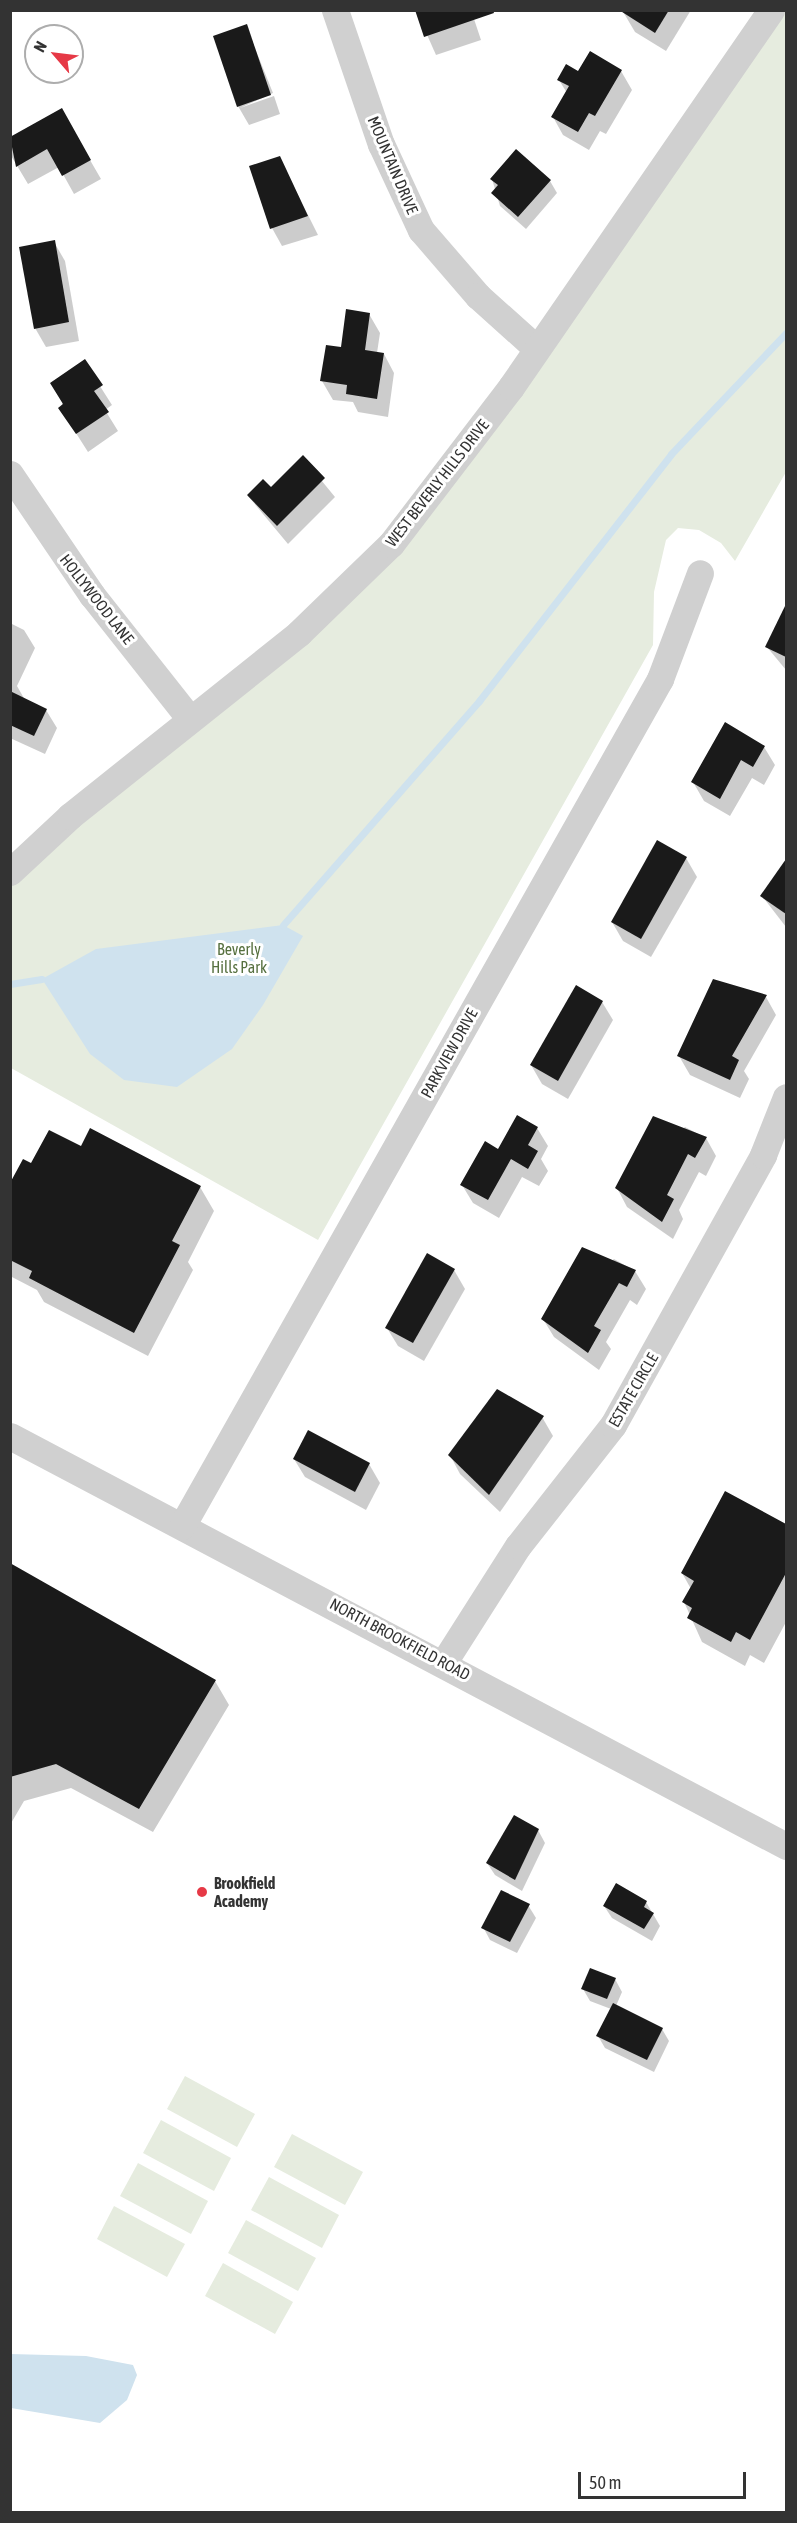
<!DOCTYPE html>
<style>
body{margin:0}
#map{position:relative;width:797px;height:2523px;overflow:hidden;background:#fff;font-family:"Asap Condensed",sans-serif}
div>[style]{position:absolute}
.green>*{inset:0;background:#e6ecdf}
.water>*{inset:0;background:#cfe2ee}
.shadow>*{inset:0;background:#0003}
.stream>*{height:7px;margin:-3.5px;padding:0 3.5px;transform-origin:3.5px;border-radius:3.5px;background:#cfe2ee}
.building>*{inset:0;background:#1a1a1a}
.minor>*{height:27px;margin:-13.5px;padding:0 13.5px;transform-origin:13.5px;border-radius:13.5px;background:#d0d0d0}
.dots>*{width:16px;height:16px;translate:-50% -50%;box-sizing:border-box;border:3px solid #fff;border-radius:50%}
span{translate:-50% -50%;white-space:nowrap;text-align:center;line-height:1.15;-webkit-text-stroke:6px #fff;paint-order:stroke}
.street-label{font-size:16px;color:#333}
.park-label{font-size:16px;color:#56703f}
.poi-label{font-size:16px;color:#333;font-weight:700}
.left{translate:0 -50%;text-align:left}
.frame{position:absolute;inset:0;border:12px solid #333;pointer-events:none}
.north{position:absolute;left:24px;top:24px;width:60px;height:60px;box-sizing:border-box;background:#fff;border:2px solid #adadad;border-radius:50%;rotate:298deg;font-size:16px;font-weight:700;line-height:24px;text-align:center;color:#333}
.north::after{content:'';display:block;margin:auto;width:21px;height:27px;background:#e63946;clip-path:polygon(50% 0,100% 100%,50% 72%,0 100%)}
.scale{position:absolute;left:578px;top:2472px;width:168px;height:27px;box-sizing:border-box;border:3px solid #333;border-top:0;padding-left:8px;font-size:18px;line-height:21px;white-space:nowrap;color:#333;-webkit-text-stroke:4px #fff;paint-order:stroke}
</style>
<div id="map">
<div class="green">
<div style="clip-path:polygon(780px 11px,786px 11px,786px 472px,735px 561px,721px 543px,699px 530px,678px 528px,666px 540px,654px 592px,653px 645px,318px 1240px,11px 1068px,11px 882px,304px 642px)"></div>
<div style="clip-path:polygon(185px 2076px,255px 2114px,237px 2147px,167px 2109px)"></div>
<div style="clip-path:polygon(161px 2120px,231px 2158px,214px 2191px,143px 2153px)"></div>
<div style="clip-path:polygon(292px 2134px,363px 2172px,345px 2205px,274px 2167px)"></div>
<div style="clip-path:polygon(138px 2163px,208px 2201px,191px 2234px,120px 2196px)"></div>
<div style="clip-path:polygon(269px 2177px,339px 2215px,322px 2248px,251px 2210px)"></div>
<div style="clip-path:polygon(114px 2206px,185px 2244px,167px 2277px,97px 2239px)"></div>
<div style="clip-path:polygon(246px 2220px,316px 2258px,298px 2291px,228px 2253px)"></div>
<div style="clip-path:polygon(223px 2263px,293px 2302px,275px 2334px,205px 2296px)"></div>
</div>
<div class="water">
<div style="clip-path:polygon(283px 925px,303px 936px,263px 1005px,232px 1049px,177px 1087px,124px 1080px,90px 1054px,42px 979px,96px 949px)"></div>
<div style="clip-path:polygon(10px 2354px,86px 2356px,133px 2365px,137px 2375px,127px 2400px,100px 2423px,11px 2408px)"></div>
</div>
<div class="shadow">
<div style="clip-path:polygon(416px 10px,471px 10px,481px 40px,436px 55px)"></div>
<div style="clip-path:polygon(622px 10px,691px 10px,666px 51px,635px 32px)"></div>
<div style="clip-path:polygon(246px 26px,273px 93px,240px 108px,274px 96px,280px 114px,249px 125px,238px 106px)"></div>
<div style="clip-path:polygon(621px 71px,632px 90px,606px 134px,600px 131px,589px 150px,563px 135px,553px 117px,567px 93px,559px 80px)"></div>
<div style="clip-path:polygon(61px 110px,101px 179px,74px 194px,59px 167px,28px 184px,10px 154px,10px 138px)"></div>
<div style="clip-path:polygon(279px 157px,318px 235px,282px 246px,272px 228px)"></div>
<div style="clip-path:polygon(492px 179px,550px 181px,557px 193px,526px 229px,500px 206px)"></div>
<div style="clip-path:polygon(54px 242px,65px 261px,79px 341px,46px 347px,35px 328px)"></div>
<div style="clip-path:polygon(369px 314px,380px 333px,377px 353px,384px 354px,394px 373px,388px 417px,358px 412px,353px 402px,333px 400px,322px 381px)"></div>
<div style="clip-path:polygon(84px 361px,112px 405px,105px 410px,118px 431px,88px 452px,60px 408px)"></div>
<div style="clip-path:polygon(303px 458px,335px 497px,288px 544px,248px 496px,271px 489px)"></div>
<div style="clip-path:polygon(786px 607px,786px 670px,767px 647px)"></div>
<div style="clip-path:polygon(10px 623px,24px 630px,35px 648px,17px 686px,25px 700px,46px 710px,57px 728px,45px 754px,10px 738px)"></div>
<div style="clip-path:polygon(764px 747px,775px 765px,764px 785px,752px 778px,730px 816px,704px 801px,693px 782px)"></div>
<div style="clip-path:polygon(686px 858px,697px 877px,651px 957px,623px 941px,612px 922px)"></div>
<div style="clip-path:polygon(786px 861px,786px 927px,762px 896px)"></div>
<div style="clip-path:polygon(766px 997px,776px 1015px,744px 1071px,749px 1079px,740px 1098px,690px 1075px,679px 1056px)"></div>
<div style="clip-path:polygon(602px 1002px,613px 1020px,568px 1099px,542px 1084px,531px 1065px)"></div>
<div style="clip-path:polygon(685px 1127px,706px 1138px,716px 1156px,706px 1176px,699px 1172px,679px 1210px,683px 1219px,673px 1239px,627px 1207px,617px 1188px)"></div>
<div style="clip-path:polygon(537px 1128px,548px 1146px,541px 1159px,548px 1171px,539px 1186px,522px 1177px,499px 1218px,473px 1203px,462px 1185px,499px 1151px)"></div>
<div style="clip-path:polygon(82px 1148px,200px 1187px,214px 1211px,188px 1262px,193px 1270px,148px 1356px,44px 1302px,37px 1290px,10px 1276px,10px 1186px,32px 1165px)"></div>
<div style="clip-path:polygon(428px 1255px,454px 1270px,465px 1289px,424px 1361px,398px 1346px,387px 1328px)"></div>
<div style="clip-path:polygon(614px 1259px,635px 1271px,646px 1289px,637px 1305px,630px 1300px,606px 1342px,611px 1349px,599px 1370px,554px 1337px,543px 1319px)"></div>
<div style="clip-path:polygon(542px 1417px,553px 1436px,500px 1512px,460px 1474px,450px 1455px)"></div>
<div style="clip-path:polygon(309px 1432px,369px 1464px,380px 1483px,366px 1510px,305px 1477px,294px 1459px)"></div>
<div style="clip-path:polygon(726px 1493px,786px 1526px,786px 1622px,764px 1663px,750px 1655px,745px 1666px,702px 1642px,684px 1602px,691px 1589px,682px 1573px)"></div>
<div style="clip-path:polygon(10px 1564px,215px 1681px,229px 1705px,153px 1832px,71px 1788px,24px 1801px,10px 1825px)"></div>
<div style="clip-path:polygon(538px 1830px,545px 1843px,522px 1891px,495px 1875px,487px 1863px)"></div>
<div style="clip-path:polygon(646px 1902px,660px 1926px,652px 1941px,612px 1918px,604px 1906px)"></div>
<div style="clip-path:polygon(528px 1905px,536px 1918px,517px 1953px,490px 1940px,483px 1927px)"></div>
<div style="clip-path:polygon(615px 1979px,622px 1992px,616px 2006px,662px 2029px,669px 2041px,654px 2072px,605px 2048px,598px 2036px,611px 2009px,590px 2001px,583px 1989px)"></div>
</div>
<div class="stream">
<div style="left:283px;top:925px;width:298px;rotate:-48.8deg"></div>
<div style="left:479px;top:701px;width:313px;rotate:-52.1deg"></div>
<div style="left:671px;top:454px;width:167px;rotate:-46.5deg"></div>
<div style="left:10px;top:984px;width:32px;rotate:-9deg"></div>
</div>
<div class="building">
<div style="clip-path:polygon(415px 10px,493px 10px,494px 13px,424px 37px)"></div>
<div style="clip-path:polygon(619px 10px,669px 10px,655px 33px)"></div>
<div style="clip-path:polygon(247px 24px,271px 95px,237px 107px,213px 36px)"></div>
<div style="clip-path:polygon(590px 51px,622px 70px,595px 116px,589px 113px,578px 132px,551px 117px,569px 86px,557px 80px,566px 64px,578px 71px)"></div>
<div style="clip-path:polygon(62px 108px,91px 160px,62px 176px,47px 149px,16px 167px,10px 137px)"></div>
<div style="clip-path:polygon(516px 149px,551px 180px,518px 217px,491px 193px,498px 185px,490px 179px)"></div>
<div style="clip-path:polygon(280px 156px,308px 216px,270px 229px,249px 166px)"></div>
<div style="clip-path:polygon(55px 240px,69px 322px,34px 329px,19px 247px)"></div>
<div style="clip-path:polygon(346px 309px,370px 313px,365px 350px,384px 353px,377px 399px,346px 394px,347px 385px,320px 381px,326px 345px,341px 347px)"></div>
<div style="clip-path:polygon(85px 359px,103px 385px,94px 391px,109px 412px,76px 434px,58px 408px,63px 404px,50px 383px)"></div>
<div style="clip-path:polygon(303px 455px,325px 478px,277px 526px,247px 495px,263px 479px,271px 487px)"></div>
<div style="clip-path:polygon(786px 604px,786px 657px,765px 647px)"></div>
<div style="clip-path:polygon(10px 691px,47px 709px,34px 736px,10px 725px)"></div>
<div style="clip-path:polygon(725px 722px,765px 746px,753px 767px,741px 760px,720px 799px,691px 782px)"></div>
<div style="clip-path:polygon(657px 840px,687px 857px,641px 939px,611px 922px)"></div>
<div style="clip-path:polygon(786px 859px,786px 914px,760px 896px)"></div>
<div style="clip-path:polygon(713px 979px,767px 995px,732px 1056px,739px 1060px,730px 1080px,677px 1056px)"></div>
<div style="clip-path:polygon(576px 985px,603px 1001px,558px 1081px,530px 1065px)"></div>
<div style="clip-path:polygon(517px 1115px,538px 1127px,528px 1145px,538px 1151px,528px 1169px,511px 1159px,488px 1200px,460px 1185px,485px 1141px,498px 1149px)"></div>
<div style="clip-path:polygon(653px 1116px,707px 1137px,695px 1158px,688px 1154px,667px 1195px,674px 1199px,662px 1222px,615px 1188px)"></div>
<div style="clip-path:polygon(90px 1128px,201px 1186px,172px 1241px,180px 1245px,134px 1333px,29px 1278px,32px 1271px,10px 1260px,10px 1183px,23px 1159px,31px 1163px,49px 1130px,81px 1146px)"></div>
<div style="clip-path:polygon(582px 1247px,636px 1270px,627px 1287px,619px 1283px,594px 1326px,601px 1330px,588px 1353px,541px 1319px)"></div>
<div style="clip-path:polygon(427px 1253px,455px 1269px,413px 1343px,385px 1328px)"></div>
<div style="clip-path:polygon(497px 1389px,544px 1416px,489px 1495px,448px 1455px)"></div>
<div style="clip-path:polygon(308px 1430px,370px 1463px,355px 1492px,293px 1459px)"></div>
<div style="clip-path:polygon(725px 1491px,786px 1524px,786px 1573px,750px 1640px,736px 1632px,731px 1642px,687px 1618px,692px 1608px,682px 1602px,694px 1581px,681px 1573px)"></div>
<div style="clip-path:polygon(10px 1563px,216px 1680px,139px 1809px,56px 1764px,10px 1777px)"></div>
<div style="clip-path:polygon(514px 1815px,539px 1829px,515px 1880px,486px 1863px)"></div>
<div style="clip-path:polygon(616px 1883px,647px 1901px,644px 1907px,654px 1913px,644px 1929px,603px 1906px)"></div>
<div style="clip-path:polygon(501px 1890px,530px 1904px,510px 1942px,481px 1928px)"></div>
<div style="clip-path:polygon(590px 1968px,616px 1978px,607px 1999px,581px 1989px)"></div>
<div style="clip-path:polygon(613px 2003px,663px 2028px,647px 2060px,596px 2036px)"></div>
</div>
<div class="minor">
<div style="left:335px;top:10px;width:142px;rotate:71.1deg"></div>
<div style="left:381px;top:144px;width:95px;rotate:65.1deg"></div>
<div style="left:421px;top:230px;width:87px;rotate:49.2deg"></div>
<div style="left:478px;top:296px;width:78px;rotate:41.9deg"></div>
<div style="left:10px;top:474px;width:146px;rotate:55.9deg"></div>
<div style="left:92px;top:595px;width:158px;rotate:51.7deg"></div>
<div style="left:10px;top:872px;width:82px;rotate:-43deg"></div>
<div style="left:70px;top:816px;width:293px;rotate:-38.6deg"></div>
<div style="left:299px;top:633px;width:128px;rotate:-44.1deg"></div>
<div style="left:391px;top:544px;width:198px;rotate:-52.6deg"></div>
<div style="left:511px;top:387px;width:458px;rotate:-55.4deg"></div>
<div style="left:10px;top:1436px;width:878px;rotate:27.85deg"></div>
<div style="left:182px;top:1526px;width:973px;rotate:-60.56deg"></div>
<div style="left:660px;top:679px;width:113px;rotate:-69.3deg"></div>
<div style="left:444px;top:1662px;width:138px;rotate:-57.5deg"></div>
<div style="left:518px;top:1546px;width:154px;rotate:-51.9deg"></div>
<div style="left:613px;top:1425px;width:309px;rotate:-60.9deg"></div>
<div style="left:763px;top:1155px;width:62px;rotate:-68.4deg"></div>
</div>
<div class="dots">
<div style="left:202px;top:1892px;background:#e63946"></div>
</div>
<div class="street-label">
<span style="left:393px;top:165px;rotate:67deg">MOUNTAIN DRIVE</span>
<span style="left:437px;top:483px;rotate:-52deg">WEST BEVERLY HILLS DRIVE</span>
<span style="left:97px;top:599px;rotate:52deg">HOLLYWOOD LANE</span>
<span style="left:449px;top:1053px;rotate:-61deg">PARKVIEW DRIVE</span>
<span style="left:633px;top:1390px;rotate:-60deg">ESTATE CIRCLE</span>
<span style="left:400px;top:1639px;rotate:28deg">NORTH BROOKFIELD ROAD</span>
</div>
<div class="park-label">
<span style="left:239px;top:958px">Beverly<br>Hills Park</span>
</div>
<div class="poi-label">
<span class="left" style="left:214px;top:1892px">Brookfield<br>Academy</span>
</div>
<div class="frame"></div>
<div class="north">N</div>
<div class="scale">50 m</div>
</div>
